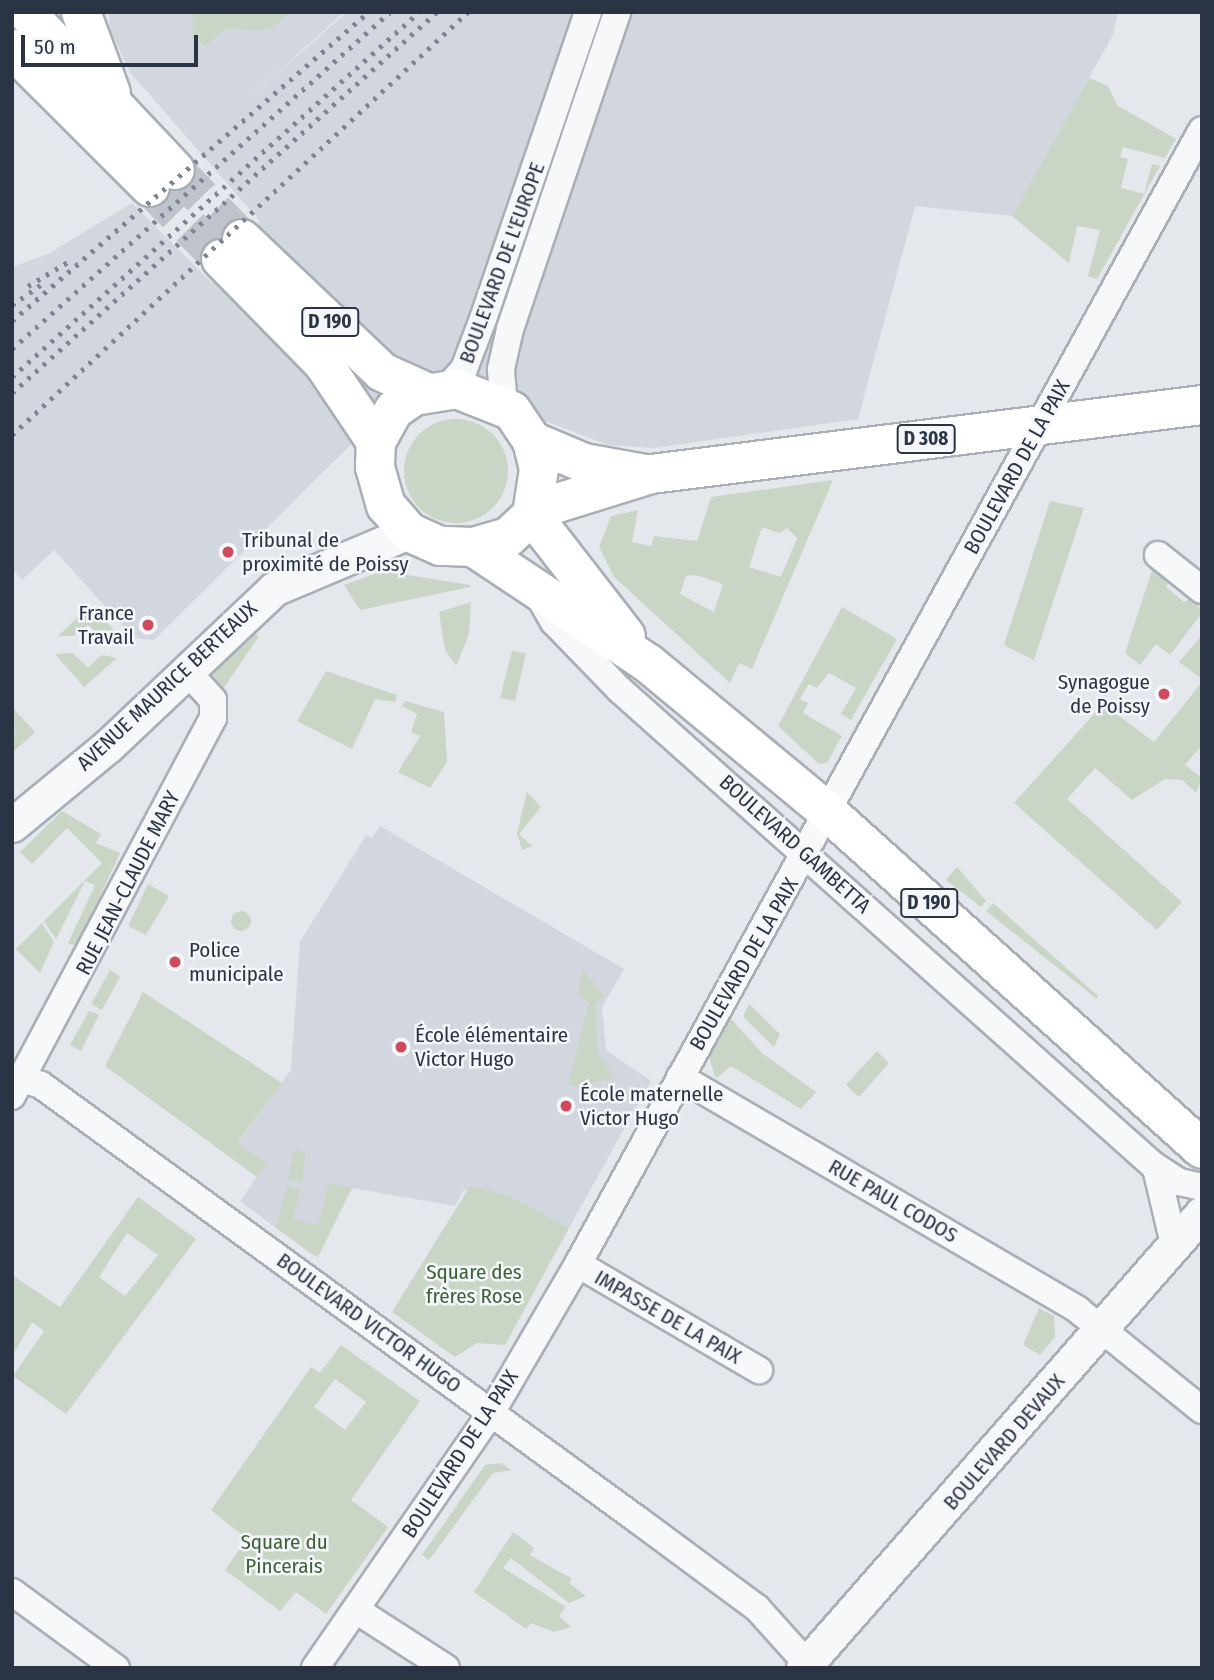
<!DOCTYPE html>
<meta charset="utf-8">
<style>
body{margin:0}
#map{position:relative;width:1214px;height:1680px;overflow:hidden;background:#e4e7ec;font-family:"Fira Sans Condensed",sans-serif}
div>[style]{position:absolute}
.built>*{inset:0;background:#d2d6de}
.green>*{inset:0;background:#c9d6c5}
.round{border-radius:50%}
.primary-tunnel>*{height:38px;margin-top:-19px;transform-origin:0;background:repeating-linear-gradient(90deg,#bfc3cb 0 38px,transparent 0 57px)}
.roads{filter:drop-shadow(2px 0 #a9aeb7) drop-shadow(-2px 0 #a9aeb7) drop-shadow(0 2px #a9aeb7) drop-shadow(0 -2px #a9aeb7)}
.minor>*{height:26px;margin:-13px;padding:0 13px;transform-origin:13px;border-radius:13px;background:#f7f8fa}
.tertiary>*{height:33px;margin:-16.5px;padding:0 16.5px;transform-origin:16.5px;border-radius:16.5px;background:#f7f8fa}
.primary>*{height:38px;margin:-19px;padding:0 19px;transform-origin:19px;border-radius:19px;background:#fff}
.rail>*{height:5px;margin-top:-2.5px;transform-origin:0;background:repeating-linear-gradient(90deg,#7d8696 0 3.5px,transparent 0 10.5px)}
.dots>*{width:19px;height:19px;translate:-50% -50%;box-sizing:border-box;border:4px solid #f4f6f9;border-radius:50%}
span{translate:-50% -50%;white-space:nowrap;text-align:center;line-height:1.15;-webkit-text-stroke:5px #f4f6f9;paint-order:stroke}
.shield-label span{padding:2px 5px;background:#f4f6f9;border:2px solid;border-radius:5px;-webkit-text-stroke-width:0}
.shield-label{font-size:19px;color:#2b3445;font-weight:700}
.street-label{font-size:21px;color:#2b3445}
.poi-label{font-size:21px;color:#2b3445}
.left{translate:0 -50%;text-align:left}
.right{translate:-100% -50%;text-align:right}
.park-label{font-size:21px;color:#3f6138}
.frame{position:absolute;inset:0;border:14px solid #2b3445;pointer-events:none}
.scale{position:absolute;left:21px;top:35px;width:177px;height:32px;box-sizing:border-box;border:4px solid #2b3445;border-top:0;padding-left:9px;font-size:21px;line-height:24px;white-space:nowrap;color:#2b3445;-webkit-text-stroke:5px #f4f6f9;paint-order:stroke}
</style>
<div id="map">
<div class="built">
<div style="clip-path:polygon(109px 12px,344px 12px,245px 102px,347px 12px,1118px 12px,1113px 35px,1012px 216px,915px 206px,858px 419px,654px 448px,608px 445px,422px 374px,154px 640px,134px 638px,54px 550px,22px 580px,12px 569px,12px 267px,48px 254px,132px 203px,212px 283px,260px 221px,130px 72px,110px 30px)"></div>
<div style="clip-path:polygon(380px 826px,624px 969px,602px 1007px,606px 1050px,651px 1081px,569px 1228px,509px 1196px,464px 1190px,455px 1206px,352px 1188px,314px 1256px,240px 1201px,266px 1164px,238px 1143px,291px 1070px,300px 942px,366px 835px,372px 838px)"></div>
</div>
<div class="green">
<div style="clip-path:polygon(193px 12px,287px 12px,288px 14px,268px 30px,226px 29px,205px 46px,192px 37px)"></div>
<div style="clip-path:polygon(1089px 78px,1108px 86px,1117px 105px,1176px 139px,1165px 158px,1123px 147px,1120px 157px,1128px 159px,1121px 188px,1144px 194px,1152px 164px,1160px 166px,1097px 279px,1088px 276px,1100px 230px,1077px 226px,1069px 263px,1012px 216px)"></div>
<div class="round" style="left:404px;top:419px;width:104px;height:104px"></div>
<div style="clip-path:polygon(evenodd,833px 480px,752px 669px,739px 663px,730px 683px,614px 577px,599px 547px,611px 516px,638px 510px,632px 542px,651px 546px,654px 536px,697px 541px,711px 497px,833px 480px,762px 527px,779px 533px,787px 528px,797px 538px,781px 577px,749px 567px,762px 527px,833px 480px,696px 575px,723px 584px,714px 612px,680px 594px,686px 576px,696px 575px)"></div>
<div style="clip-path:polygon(1050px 501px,1084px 508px,1034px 660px,1004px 645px)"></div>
<div style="clip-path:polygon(1154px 564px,1171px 579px,1166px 587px,1184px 602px,1194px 596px,1202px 613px,1170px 655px,1156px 644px,1140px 665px,1125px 653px)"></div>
<div style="clip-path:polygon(383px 571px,470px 585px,470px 587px,360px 610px,344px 585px)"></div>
<div style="clip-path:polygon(471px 602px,469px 634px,456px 666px,445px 650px,439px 612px)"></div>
<div style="clip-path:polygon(90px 606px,120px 636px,103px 638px,88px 625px,73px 636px,58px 636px)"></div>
<div style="clip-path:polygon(842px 607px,897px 639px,851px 720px,841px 714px,856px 688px,829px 673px,817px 688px,809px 684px,800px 699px,808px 703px,803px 713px,842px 736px,827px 763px,819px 764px,778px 726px)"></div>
<div style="clip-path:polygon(250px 631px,259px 636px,221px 692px,210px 671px)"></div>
<div style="clip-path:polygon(1202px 635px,1202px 679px,1179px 662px)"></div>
<div style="clip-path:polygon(512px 651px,526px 653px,515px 701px,500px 698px)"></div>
<div style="clip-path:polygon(72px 653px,88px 667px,102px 655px,117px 658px,84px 687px,55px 654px)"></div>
<div style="clip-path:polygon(326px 671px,397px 695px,395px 702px,375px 699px,352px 749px,297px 721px)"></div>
<div style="clip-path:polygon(1202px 682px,1202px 745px,1185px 765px,1202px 778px,1196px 793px,1182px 780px,1165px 779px,1132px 800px,1095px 768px,1067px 799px,1182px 902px,1157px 930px,1014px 803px,1103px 704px,1154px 742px)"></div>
<div style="clip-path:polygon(405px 701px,444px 712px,447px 762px,430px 788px,398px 772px,420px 736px,411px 732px,417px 714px,402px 706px)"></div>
<div style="clip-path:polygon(12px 707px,35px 732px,12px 753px,15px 731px)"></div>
<div style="clip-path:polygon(527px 792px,541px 807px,519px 834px,532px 846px,522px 850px,517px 833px)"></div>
<div style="clip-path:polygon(62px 811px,101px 834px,96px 843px,120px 853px,77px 946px,68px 943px,95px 885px,85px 881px,56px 939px,44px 921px,102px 863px,67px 828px,32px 864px,20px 852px)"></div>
<div style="clip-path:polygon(957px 867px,986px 901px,981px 907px,946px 880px)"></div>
<div style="clip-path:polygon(148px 884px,169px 896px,146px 935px,128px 926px)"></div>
<div style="clip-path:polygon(993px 903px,1098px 996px,1097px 999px,986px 911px)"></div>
<div class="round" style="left:231px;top:911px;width:20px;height:20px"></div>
<div style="clip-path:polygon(42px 923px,54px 942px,40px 973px,16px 949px)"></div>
<div style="clip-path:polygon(110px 970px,120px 977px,102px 1010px,91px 1004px)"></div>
<div style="clip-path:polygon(583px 970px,603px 995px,595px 1005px,598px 1053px,613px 1077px,578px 1087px,568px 1085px,589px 1003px,578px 993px)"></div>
<div style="clip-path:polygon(143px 992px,282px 1083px,238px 1142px,267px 1164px,257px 1177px,105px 1066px)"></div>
<div style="clip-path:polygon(749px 1004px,780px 1034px,774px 1047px,743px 1017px)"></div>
<div style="clip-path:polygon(89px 1011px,99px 1015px,81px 1051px,70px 1045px)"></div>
<div style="clip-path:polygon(730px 1018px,762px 1053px,816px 1092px,801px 1109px,731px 1066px,716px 1079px,709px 1057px)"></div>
<div style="clip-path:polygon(877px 1051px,889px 1063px,859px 1097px,846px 1085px)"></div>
<div style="clip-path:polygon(294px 1150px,305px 1153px,302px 1182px,288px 1179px)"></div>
<div style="clip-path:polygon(329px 1183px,352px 1188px,318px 1257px,276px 1228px,287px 1186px,300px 1189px,293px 1220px,318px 1225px)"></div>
<div style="clip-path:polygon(470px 1186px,509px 1196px,569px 1228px,505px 1345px,477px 1343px,455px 1357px,392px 1312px)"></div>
<div style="clip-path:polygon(evenodd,138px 1197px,196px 1239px,66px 1414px,13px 1376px,44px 1331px,32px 1322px,12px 1356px,12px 1275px,60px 1307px,138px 1197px,127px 1233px,158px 1255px,125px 1296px,99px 1277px,127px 1233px)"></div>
<div style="clip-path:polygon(1039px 1308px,1054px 1316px,1055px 1337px,1040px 1355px,1023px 1345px)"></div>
<div style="clip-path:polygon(evenodd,341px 1345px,420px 1401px,351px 1500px,388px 1527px,326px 1614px,296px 1592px,280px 1611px,225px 1570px,247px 1539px,211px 1510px,311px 1367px,320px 1373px,341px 1345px,335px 1379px,366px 1402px,345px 1430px,314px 1407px,335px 1379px)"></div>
<div style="clip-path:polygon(501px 1463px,511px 1470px,493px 1473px,429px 1560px,422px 1555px,485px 1465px)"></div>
<div style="clip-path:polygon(513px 1532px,534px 1548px,530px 1555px,572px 1579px,569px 1583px,586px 1596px,569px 1603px,511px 1558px,503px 1568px,566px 1607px,559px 1616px,571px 1627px,554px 1632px,531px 1623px,526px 1629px,474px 1592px)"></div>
</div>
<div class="primary-tunnel">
<div style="left:175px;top:170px;width:96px;rotate:45.8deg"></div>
<div style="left:150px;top:187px;width:101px;rotate:45.4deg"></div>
</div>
<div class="roads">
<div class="minor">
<div style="left:446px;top:389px;width:27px;rotate:-48deg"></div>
<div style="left:464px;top:369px;width:53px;rotate:-69.2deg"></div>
<div style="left:483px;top:319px;width:324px;rotate:-71.1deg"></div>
<div style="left:504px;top:405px;width:36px;rotate:-95deg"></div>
<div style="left:501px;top:369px;width:41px;rotate:-77.3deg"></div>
<div style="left:510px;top:329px;width:335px;rotate:-71.3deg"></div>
<div style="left:1158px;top:555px;width:56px;rotate:38.5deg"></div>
<div style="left:540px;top:598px;width:28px;rotate:60deg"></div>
<div style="left:554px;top:622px;width:95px;rotate:45.9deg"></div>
<div style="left:620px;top:690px;width:714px;rotate:41.71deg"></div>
<div style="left:1153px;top:1165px;width:31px;rotate:33deg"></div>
<div style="left:1179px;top:1182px;width:24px;rotate:12deg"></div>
<div style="left:12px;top:1076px;width:30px;rotate:17deg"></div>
<div style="left:41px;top:1085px;width:739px;rotate:36.08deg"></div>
<div style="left:638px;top:1520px;width:148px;rotate:36.5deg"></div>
<div style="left:757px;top:1608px;width:81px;rotate:48deg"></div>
<div style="left:680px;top:1077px;width:461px;rotate:30.3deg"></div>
<div style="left:1078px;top:1310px;width:159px;rotate:38.9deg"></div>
<div style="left:12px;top:1096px;width:428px;rotate:-62deg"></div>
<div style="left:213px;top:718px;width:18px;rotate:-90deg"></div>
<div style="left:213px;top:700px;width:38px;rotate:-132deg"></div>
<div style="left:1156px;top:1168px;width:78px;rotate:76.7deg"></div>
<div style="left:578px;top:1264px;width:210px;rotate:30.4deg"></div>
<div style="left:12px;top:1592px;width:129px;rotate:36.2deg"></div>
<div style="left:356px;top:1610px;width:107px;rotate:32.8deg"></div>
<div style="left:315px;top:1668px;width:310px;rotate:-55.4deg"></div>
<div style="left:491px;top:1413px;width:173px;rotate:-59.7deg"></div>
<div style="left:578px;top:1264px;width:1294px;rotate:-61.18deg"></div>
</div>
<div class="tertiary">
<div style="left:12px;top:825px;width:124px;rotate:-39.5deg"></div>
<div style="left:108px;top:746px;width:228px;rotate:-43.4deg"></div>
<div style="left:274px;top:589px;width:147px;rotate:-22.9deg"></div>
<div style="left:803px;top:1668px;width:605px;rotate:-48.75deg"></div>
</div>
<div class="primary">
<div style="left:26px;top:12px;width:217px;rotate:46.7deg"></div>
<div style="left:81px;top:12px;width:86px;rotate:69.7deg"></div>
<div style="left:12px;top:49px;width:195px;rotate:45deg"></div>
<div style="left:242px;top:239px;width:193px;rotate:43.5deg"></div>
<div style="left:382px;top:372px;width:48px;rotate:24.4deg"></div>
<div style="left:221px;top:259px;width:146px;rotate:45.6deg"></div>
<div style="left:323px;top:363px;width:95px;rotate:56.1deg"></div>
<div style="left:457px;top:389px;width:59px;rotate:21.8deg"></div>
<div style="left:512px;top:411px;width:36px;rotate:56deg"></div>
<div style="left:532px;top:441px;width:29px;rotate:76deg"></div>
<div style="left:539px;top:469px;width:47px;rotate:98.7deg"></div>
<div style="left:532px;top:515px;width:33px;rotate:137deg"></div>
<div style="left:508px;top:537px;width:36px;rotate:164deg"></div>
<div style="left:473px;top:547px;width:33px;rotate:-178deg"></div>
<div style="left:440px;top:546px;width:34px;rotate:-156deg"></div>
<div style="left:409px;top:532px;width:35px;rotate:-131deg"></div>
<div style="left:386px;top:506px;width:41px;rotate:-105.8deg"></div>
<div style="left:375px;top:467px;width:25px;rotate:-88deg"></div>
<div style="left:376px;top:442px;width:37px;rotate:-61deg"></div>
<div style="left:394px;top:410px;width:24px;rotate:-35deg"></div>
<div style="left:414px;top:396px;width:44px;rotate:-9.2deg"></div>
<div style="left:532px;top:441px;width:56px;rotate:22.9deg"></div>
<div style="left:584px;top:463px;width:62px;rotate:10.2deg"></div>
<div style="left:535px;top:510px;width:121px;rotate:-17.2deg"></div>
<div style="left:651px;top:474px;width:555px;rotate:-7.14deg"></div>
<div style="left:532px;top:515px;width:153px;rotate:52.2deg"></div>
<div style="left:473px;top:547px;width:211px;rotate:33.6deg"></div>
<div style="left:649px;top:664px;width:232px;rotate:39.6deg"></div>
<div style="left:828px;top:812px;width:503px;rotate:42.02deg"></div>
</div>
</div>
<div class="rail">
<div style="left:28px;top:286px;width:52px;rotate:-31deg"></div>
<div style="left:12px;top:305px;width:35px;rotate:-35deg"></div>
<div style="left:12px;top:321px;width:472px;rotate:-40.9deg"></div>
<div style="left:12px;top:349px;width:506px;rotate:-41.72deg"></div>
<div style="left:12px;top:377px;width:547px;rotate:-41.89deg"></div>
<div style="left:12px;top:393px;width:571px;rotate:-41.88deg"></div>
<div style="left:12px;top:435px;width:622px;rotate:-42.85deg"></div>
</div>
<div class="dots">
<div style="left:228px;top:552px;background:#d1495b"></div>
<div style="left:148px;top:625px;background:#d1495b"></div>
<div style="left:1164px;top:694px;background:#d1495b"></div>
<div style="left:175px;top:962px;background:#d1495b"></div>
<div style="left:401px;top:1047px;background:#d1495b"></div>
<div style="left:566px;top:1106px;background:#d1495b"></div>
</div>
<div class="shield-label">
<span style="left:330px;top:322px">D 190</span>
<span style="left:926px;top:439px">D 308</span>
<span style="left:929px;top:903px">D 190</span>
</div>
<div class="street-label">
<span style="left:502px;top:263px;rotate:-70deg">BOULEVARD DE L'EUROPE</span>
<span style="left:1017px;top:467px;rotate:-61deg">BOULEVARD DE LA PAIX</span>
<span style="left:167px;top:686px;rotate:-43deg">AVENUE MAURICE BERTEAUX</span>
<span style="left:795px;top:844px;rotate:42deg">BOULEVARD GAMBETTA</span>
<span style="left:128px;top:883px;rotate:-63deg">RUE JEAN-CLAUDE MARY</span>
<span style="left:744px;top:964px;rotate:-60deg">BOULEVARD DE LA PAIX</span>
<span style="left:893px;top:1201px;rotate:30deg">RUE PAUL CODOS</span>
<span style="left:668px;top:1317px;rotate:30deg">IMPASSE DE LA PAIX</span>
<span style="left:369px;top:1323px;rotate:36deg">BOULEVARD VICTOR HUGO</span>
<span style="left:1004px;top:1442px;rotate:-49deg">BOULEVARD DEVAUX</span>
<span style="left:460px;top:1454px;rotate:-57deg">BOULEVARD DE LA PAIX</span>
</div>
<div class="poi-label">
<span class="left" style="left:242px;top:552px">Tribunal de<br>proximité de Poissy</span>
<span class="right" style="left:134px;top:625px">France<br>Travail</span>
<span class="right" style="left:1150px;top:694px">Synagogue<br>de Poissy</span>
<span class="left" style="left:189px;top:962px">Police<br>municipale</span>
<span class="left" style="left:415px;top:1047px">École élémentaire<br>Victor Hugo</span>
<span class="left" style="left:580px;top:1106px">École maternelle<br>Victor Hugo</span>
</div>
<div class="park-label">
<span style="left:474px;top:1284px">Square des<br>frères Rose</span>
<span style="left:284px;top:1554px">Square du<br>Pincerais</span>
</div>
<div class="frame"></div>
<div class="scale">50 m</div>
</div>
